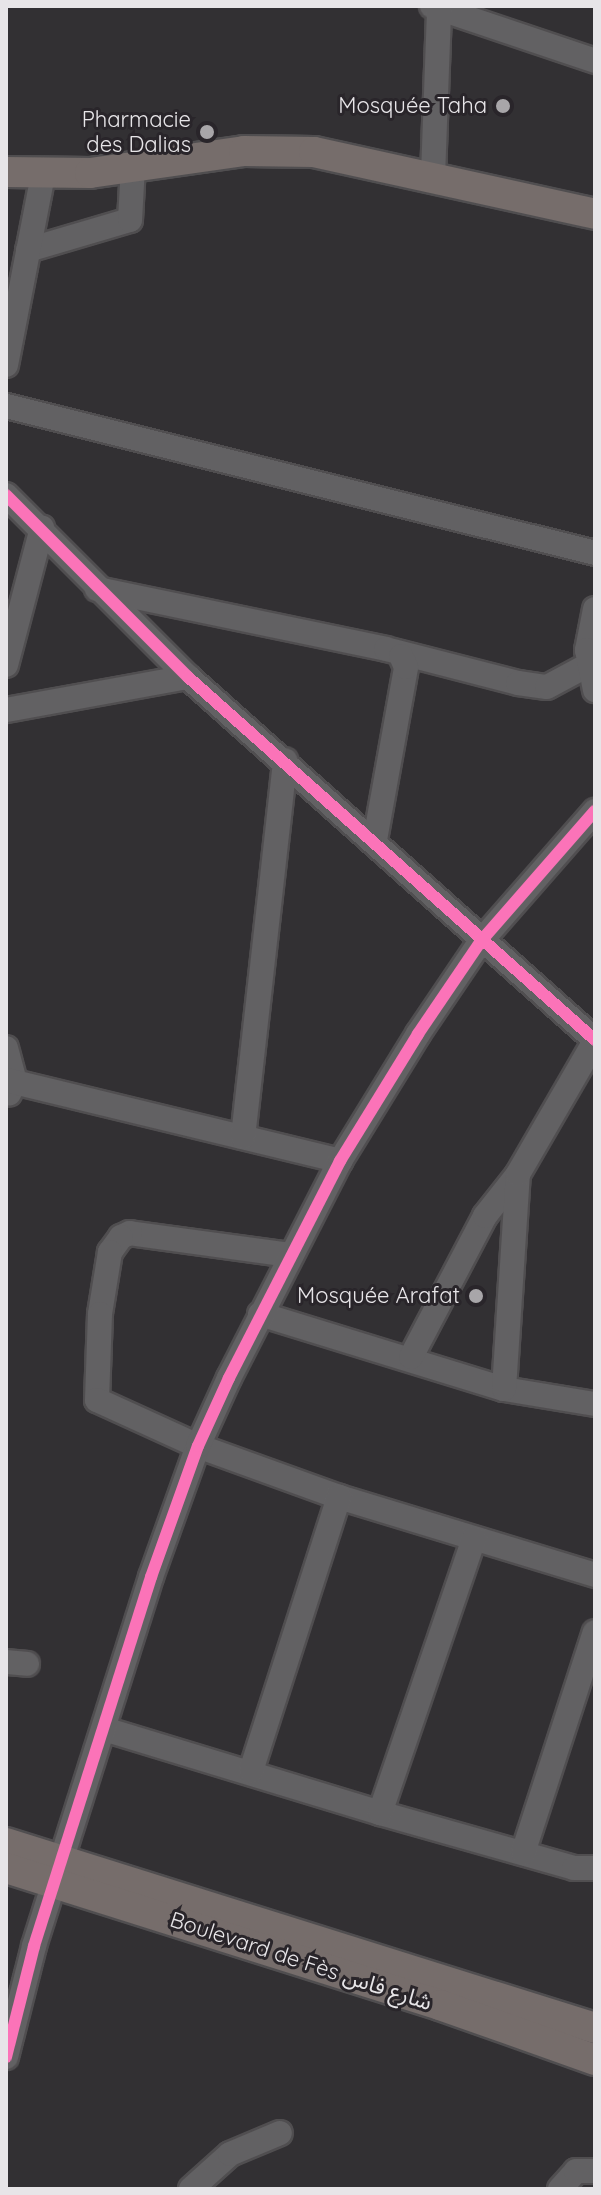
<!DOCTYPE html>
<meta charset="utf-8">
<style>
body{margin:0}
#map{position:relative;width:601px;height:2195px;overflow:hidden;background:#323033;font-family:Quicksand,"Noto Sans Arabic",sans-serif}
div>[style]{position:absolute}
.roads{filter:drop-shadow(2px 0 #504e50) drop-shadow(-2px 0 #504e50) drop-shadow(0 2px #504e50) drop-shadow(0 -2px #504e50)}
.minor>*{height:24px;margin:-12px;padding:0 12px;transform-origin:12px;border-radius:12px;background:#626163}
.major>*{height:30px;margin:-15px;padding:0 15px;transform-origin:15px;border-radius:15px;background:#766d6b}
.cycleway>*{height:12px;margin:-6px;padding:0 6px;transform-origin:6px;border-radius:6px;background:#fb73b8}
.dots>*{width:22px;height:22px;translate:-50% -50%;box-sizing:border-box;border:4px solid #29252a;border-radius:50%}
span{translate:-50% -50%;white-space:nowrap;text-align:center;line-height:1.15;-webkit-text-stroke:6px #29252a;paint-order:stroke}
.poi-label{font-size:22px;color:#e7e5e8}
.right{translate:-100% -50%;text-align:right}
.street-label{font-size:22px;color:#e7e5e8}
.frame{position:absolute;inset:0;border:8px solid #e7e5e8;pointer-events:none}
</style>
<div id="map">
<div class="roads">
<div class="minor">
<div style="left:432px;top:6px;width:172px;rotate:18.6deg"></div>
<div style="left:433px;top:176px;width:167px;rotate:-87.9deg"></div>
<div style="left:28px;top:250px;width:106px;rotate:-16.4deg"></div>
<div style="left:130px;top:220px;width:53px;rotate:-86.8deg"></div>
<div style="left:6px;top:365px;width:194px;rotate:-79deg"></div>
<div style="left:6px;top:406px;width:607px;rotate:14.01deg"></div>
<div style="left:6px;top:495px;width:257px;rotate:45deg"></div>
<div style="left:188px;top:677px;width:545px;rotate:41.73deg"></div>
<div style="left:97px;top:589px;width:295px;rotate:11.7deg"></div>
<div style="left:386px;top:649px;width:136px;rotate:14.4deg"></div>
<div style="left:518px;top:683px;width:29px;rotate:8deg"></div>
<div style="left:547px;top:687px;width:47px;rotate:-28.2deg"></div>
<div style="left:595px;top:609px;width:42px;rotate:101deg"></div>
<div style="left:587px;top:650px;width:41px;rotate:78.7deg"></div>
<div style="left:6px;top:665px;width:142px;rotate:-75.3deg"></div>
<div style="left:6px;top:710px;width:185px;rotate:-10.3deg"></div>
<div style="left:375px;top:840px;width:176px;rotate:-79.8deg"></div>
<div style="left:406px;top:667px;width:12px;rotate:-114deg"></div>
<div style="left:6px;top:1048px;width:35px;rotate:75deg"></div>
<div style="left:15px;top:1082px;width:13px;rotate:117deg"></div>
<div style="left:6px;top:1080px;width:344px;rotate:13.6deg"></div>
<div style="left:243px;top:1137px;width:379px;rotate:-83.6deg"></div>
<div style="left:290px;top:1255px;width:162px;rotate:-172.2deg"></div>
<div style="left:130px;top:1233px;width:10px;rotate:156deg"></div>
<div style="left:121px;top:1237px;width:19px;rotate:126deg"></div>
<div style="left:110px;top:1252px;width:63px;rotate:99.2deg"></div>
<div style="left:100px;top:1314px;width:86px;rotate:92deg"></div>
<div style="left:97px;top:1400px;width:111px;rotate:24.5deg"></div>
<div style="left:198px;top:1446px;width:150px;rotate:19.9deg"></div>
<div style="left:339px;top:1497px;width:268px;rotate:16.9deg"></div>
<div style="left:260px;top:1314px;width:255px;rotate:17.1deg"></div>
<div style="left:504px;top:1389px;width:92px;rotate:9.4deg"></div>
<div style="left:411px;top:1357px;width:159px;rotate:-62.3deg"></div>
<div style="left:485px;top:1216px;width:53px;rotate:-51.8deg"></div>
<div style="left:504px;top:1389px;width:215px;rotate:-86.3deg"></div>
<div style="left:518px;top:1174px;width:154px;rotate:-59.9deg"></div>
<div style="left:6px;top:1662px;width:21px;rotate:5deg"></div>
<div style="left:104px;top:1729px;width:288px;rotate:16.9deg"></div>
<div style="left:380px;top:1813px;width:202px;rotate:15.8deg"></div>
<div style="left:574px;top:1868px;width:21px"></div>
<div style="left:251px;top:1771px;width:288px;rotate:-72.2deg"></div>
<div style="left:380px;top:1813px;width:290px;rotate:-71.1deg"></div>
<div style="left:523px;top:1853px;width:232px;rotate:-72deg"></div>
<div style="left:6px;top:2057px;width:114px;rotate:-75.8deg"></div>
<div style="left:34px;top:1946px;width:387px;rotate:-72.4deg"></div>
<div style="left:151px;top:1577px;width:139px;rotate:-70.3deg"></div>
<div style="left:198px;top:1446px;width:75px;rotate:-65.5deg"></div>
<div style="left:229px;top:1378px;width:244px;rotate:-62.9deg"></div>
<div style="left:340px;top:1161px;width:149px;rotate:-58.4deg"></div>
<div style="left:418px;top:1034px;width:112px;rotate:-55.9deg"></div>
<div style="left:481px;top:941px;width:173px;rotate:-48.8deg"></div>
<div style="left:191px;top:2189px;width:52px;rotate:-41.9deg"></div>
<div style="left:230px;top:2154px;width:54px;rotate:-22.8deg"></div>
<div style="left:560px;top:2189px;width:24px;rotate:-48deg"></div>
<div style="left:576px;top:2171px;width:19px"></div>
</div>
<div class="major">
<div style="left:6px;top:172px;width:84px;rotate:0.7deg"></div>
<div style="left:90px;top:173px;width:156px;rotate:-8.1deg"></div>
<div style="left:244px;top:151px;width:70px;rotate:0.8deg"></div>
<div style="left:314px;top:152px;width:288px;rotate:12.4deg"></div>
<div style="left:6px;top:1843px;width:617px;rotate:17.44deg"></div>
<div style="left:6px;top:1868px;width:455px;rotate:17.5deg"></div>
<div style="left:440px;top:2005px;width:164px;rotate:19.5deg"></div>
</div>
</div>
<div class="cycleway">
<div style="left:6px;top:495px;width:257px;rotate:45deg"></div>
<div style="left:188px;top:677px;width:545px;rotate:41.73deg"></div>
<div style="left:6px;top:2057px;width:114px;rotate:-75.8deg"></div>
<div style="left:34px;top:1946px;width:387px;rotate:-72.4deg"></div>
<div style="left:151px;top:1577px;width:139px;rotate:-70.3deg"></div>
<div style="left:198px;top:1446px;width:75px;rotate:-65.5deg"></div>
<div style="left:229px;top:1378px;width:244px;rotate:-62.9deg"></div>
<div style="left:340px;top:1161px;width:149px;rotate:-58.4deg"></div>
<div style="left:418px;top:1034px;width:112px;rotate:-55.9deg"></div>
<div style="left:481px;top:941px;width:173px;rotate:-48.8deg"></div>
</div>
<div class="dots">
<div style="left:503px;top:106px;background:#a8a6a9"></div>
<div style="left:207px;top:132px;background:#a8a6a9"></div>
<div style="left:476px;top:1296px;background:#a8a6a9"></div>
</div>
<div class="poi-label">
<span class="right" style="left:487px;top:106px">Mosquée Taha</span>
<span class="right" style="left:191px;top:132px">Pharmacie<br>des Dalias</span>
<span class="right" style="left:460px;top:1296px">Mosquée Arafat</span>
</div>
<div class="street-label">
<span style="left:301px;top:1961px;rotate:18deg">Boulevard de Fès شارع فاس</span>
</div>
<div class="frame"></div>
</div>
